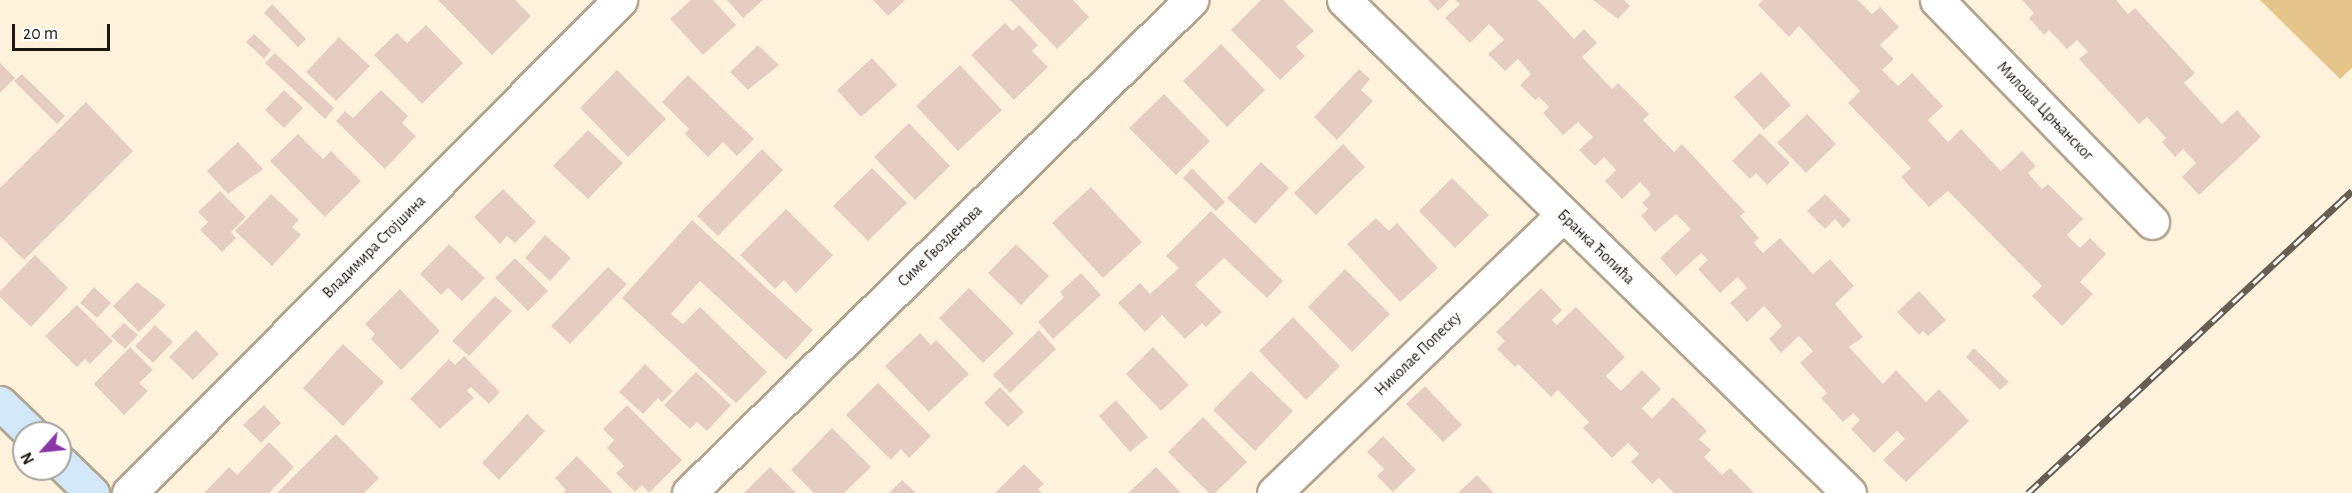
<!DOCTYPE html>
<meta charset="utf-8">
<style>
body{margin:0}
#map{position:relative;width:2352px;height:493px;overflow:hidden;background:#fff2dc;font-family:"Alegreya Sans",sans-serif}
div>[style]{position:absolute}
.green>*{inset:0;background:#e6c58a}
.building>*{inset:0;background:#e6cdc1}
.roads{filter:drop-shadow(2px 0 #b1a591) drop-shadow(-2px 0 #b1a591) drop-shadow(0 2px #b1a591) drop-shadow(0 -2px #b1a591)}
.minor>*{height:33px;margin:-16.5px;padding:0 16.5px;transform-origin:16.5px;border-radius:16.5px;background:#fff}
.major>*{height:33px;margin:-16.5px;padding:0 16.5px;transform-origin:16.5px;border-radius:16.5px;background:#d3e9f9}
.rail>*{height:7px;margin-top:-3.5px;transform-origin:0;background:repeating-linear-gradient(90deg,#fff 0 14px,#665f52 0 28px);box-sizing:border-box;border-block:2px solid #665f52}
span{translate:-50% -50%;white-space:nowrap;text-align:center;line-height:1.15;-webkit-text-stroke:6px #fff;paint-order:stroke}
.street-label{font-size:16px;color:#1c1810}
.north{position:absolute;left:12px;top:421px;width:60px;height:60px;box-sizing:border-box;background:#fff;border:2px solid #a4a39f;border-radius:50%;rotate:243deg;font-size:16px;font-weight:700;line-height:24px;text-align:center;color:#1c1810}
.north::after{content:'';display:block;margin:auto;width:21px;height:27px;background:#8a37a5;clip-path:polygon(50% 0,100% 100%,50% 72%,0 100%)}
.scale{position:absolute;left:12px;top:24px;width:98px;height:27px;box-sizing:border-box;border:3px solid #1c1810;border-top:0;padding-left:8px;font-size:18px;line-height:21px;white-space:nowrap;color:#1c1810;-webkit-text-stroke:4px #fff;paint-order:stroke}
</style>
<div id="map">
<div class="green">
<div style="clip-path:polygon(2260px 0,2352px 0,2352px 68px,2340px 79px)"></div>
</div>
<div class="building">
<div style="clip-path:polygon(438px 0,515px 0,531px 16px,492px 55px)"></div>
<div style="clip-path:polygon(691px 0,713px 0,736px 25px,703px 55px,670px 19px)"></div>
<div style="clip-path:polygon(727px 0,763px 0,743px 18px)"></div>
<div style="clip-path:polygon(873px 0,905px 0,888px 16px)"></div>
<div style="clip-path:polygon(1010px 0,1073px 0,1089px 17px,1057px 49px)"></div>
<div style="clip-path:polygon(1261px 0,1283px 0,1314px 31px,1296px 47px,1305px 56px,1280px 80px,1231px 30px)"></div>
<div style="clip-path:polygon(1428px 0,1449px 0,1438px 11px)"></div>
<div style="clip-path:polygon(1455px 0,1538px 0,1574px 39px,1584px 29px,1597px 43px,1582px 57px,1612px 89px,1618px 83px,1649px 114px,1643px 120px,1674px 152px,1682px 144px,1745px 212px,1740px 216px,1759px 238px,1754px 243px,1763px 253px,1780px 238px,1813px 274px,1830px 259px,1854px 286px,1835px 304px,1863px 337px,1849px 347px,1883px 384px,1896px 370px,1926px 402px,1939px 389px,1969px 421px,1906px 482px,1883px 460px,1905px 439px,1897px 431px,1874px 453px,1851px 429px,1860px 420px,1853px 413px,1843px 422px,1821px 398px,1827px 393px,1800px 363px,1813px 351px,1799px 336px,1781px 353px,1769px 339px,1782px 326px,1764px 306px,1747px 322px,1730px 303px,1747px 288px,1738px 277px,1720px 293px,1698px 269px,1708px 260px,1701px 253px,1676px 276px,1660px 258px,1691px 229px,1676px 214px,1655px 232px,1641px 216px,1648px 209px,1642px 203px,1651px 194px,1640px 182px,1622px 199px,1605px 181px,1616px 170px,1604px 157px,1595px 166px,1579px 150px,1593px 137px,1578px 122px,1563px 135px,1543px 113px,1549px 107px,1539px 97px,1535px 100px,1520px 85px,1531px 74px,1518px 59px,1505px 71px,1488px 54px,1504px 40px,1489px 24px,1470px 43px,1445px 18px,1460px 4px)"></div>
<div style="clip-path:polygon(1593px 0,1624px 0,1630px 6px,1618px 19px)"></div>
<div style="clip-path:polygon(1763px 0,1858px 0,1872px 14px,1880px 7px,1899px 27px,1880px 45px,1894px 59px,1882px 70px,1898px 86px,1912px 73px,1943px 106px,1928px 120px,1948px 142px,1961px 129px,2001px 171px,2022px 151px,2036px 166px,2028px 173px,2042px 189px,2048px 184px,2083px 219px,2067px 235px,2080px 248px,2090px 238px,2106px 254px,2080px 282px,2093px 294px,2062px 326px,2032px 296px,2042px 286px,1948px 191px,1929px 207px,1901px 177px,1911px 168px,1848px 103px,1860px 91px,1799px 26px,1789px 37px,1758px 5px)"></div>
<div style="clip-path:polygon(2022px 0,2116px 0,2128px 14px,2135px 8px,2195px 73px,2184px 83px,2222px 124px,2237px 110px,2261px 137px,2199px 195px,2182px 177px,2196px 163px,2183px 149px,2175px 157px,2162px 142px,2166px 138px,2147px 117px,2139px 124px,2079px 59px,2088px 52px,2077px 40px,2067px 49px,2049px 30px,2044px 35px,2029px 18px,2034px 13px)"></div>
<div style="clip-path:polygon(272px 4px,306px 39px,298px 47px,264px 13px)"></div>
<div style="clip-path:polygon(1005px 23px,1013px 31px,1019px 25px,1038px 45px,1032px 51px,1048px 67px,1014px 100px,971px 55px)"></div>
<div style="clip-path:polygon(426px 25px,463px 63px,422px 104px,374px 55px,397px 33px,407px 43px)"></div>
<div style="clip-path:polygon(254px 34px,271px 50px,264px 59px,246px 42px)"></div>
<div style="clip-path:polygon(339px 37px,370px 66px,336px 101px,306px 72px)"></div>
<div style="clip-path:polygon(1221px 44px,1265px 90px,1227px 127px,1183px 81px)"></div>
<div style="clip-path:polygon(758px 45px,779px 65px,748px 90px,730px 72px)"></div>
<div style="clip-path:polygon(275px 53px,334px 108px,325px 119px,265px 63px)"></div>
<div style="clip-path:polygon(872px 58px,897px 85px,861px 117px,837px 90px)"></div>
<div style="clip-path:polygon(0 63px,15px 78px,0 93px)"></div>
<div style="clip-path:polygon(960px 65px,1002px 110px,958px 151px,916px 106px)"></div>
<div style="clip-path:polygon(1359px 69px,1370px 79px,1361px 90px,1373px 101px,1337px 140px,1314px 117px)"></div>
<div style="clip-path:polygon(617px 70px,666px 119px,628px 157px,580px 108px)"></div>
<div style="clip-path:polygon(1761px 72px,1791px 105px,1764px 130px,1734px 97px)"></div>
<div style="clip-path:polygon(22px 74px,65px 116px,57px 124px,14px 81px)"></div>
<div style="clip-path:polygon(688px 75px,754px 139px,737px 156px,723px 142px,708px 157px,685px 134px,689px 129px,662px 102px)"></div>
<div style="clip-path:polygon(284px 90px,303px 108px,284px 128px,265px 110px)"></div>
<div style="clip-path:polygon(381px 90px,408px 116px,402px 123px,416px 136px,385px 169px,336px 121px,345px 111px,353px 118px)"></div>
<div style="clip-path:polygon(1164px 94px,1210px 141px,1176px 175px,1129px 128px)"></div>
<div style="clip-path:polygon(86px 102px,133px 151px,24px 260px,0 236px,0 188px)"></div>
<div style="clip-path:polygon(1807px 114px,1836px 144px,1806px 173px,1777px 143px)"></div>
<div style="clip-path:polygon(909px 123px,950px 166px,915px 200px,874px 157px)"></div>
<div style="clip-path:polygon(588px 130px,623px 163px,588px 199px,553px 166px)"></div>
<div style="clip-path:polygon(1760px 133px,1790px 163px,1767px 185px,1756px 173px,1750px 179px,1732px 161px)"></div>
<div style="clip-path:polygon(298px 134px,323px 159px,331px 151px,361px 181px,325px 217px,270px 161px)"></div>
<div style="clip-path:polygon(238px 142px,263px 169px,228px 194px,207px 171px)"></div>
<div style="clip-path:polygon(1343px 144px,1365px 167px,1316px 215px,1294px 193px)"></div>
<div style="clip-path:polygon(762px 149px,783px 170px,718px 236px,697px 216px)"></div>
<div style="clip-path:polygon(1261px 162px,1289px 188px,1255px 224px,1227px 198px)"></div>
<div style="clip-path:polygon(872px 168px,907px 203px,868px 241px,833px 206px)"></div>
<div style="clip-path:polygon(1192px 168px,1225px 202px,1216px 211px,1183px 178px)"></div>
<div style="clip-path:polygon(1452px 178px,1489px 215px,1455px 248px,1419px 211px)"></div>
<div style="clip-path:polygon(1091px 187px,1142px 242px,1103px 278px,1052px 223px)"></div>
<div style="clip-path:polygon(503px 189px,536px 222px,515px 243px,507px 236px,500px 244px,474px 217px)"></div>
<div style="clip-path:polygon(220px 191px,246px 217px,231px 232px,236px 238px,222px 252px,200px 230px,208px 222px,198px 212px)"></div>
<div style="clip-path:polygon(271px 194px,299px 220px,292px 227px,301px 235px,272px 266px,235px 231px)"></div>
<div style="clip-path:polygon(1825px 194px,1851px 220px,1843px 228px,1835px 219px,1825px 229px,1807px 211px)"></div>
<div style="clip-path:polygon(786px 209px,833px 255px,796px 293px,784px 280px,775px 289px,740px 255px)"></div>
<div style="clip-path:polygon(1211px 211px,1283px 281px,1267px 298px,1224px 258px,1195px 285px,1222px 312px,1206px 327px,1202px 323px,1185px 339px,1162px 315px,1145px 332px,1118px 303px,1140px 283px,1150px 294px,1179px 268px,1166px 256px)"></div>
<div style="clip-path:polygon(1376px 218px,1389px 231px,1397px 223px,1438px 268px,1400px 302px,1347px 244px)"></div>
<div style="clip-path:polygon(692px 220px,813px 330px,786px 360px,700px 281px,671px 314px,683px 324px,700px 307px,767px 372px,736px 403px,622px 298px)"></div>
<div style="clip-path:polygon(545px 235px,571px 258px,550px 281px,525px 258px)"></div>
<div style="clip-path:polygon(449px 244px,485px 278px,462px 301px,448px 288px,441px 295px,420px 274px)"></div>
<div style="clip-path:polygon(1016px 244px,1049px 276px,1021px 305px,988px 273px)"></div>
<div style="clip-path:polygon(35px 255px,68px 288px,31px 327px,0 297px,0 291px)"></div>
<div style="clip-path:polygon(515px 258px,548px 291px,528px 311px,495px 278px)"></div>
<div style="clip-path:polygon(608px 267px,627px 284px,570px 344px,551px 326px)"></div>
<div style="clip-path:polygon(1345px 269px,1390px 314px,1352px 352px,1308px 307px)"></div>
<div style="clip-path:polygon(1081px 273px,1101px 295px,1053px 339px,1038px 322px,1064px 297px,1060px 292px)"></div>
<div style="clip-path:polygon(137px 282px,166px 305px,139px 332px,113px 306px)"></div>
<div style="clip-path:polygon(94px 287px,111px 303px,97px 318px,80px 303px)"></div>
<div style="clip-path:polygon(969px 288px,1014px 333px,983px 363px,939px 318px)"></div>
<div style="clip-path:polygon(1541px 288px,1562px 310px,1552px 320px,1557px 325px,1576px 307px,1625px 357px,1606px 376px,1621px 391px,1642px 370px,1661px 389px,1642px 408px,1652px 419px,1673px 397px,1707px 431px,1699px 439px,1711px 450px,1704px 457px,1722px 475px,1730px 468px,1754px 493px,1674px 493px,1659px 478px,1652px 484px,1631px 462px,1639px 454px,1628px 443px,1612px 458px,1583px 428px,1589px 422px,1558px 390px,1551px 397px,1518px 364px,1515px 367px,1497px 349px,1505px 341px,1496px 332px)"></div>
<div style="clip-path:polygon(400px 289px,440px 331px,401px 370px,371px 339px,375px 334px,365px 324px)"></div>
<div style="clip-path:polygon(1919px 291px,1946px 320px,1928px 336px,1923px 331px,1919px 335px,1897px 312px)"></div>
<div style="clip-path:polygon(495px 296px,512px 311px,469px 356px,452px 341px)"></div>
<div style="clip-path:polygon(77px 305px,113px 341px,90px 364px,85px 359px,77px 367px,45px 336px)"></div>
<div style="clip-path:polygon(1293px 317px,1340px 366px,1306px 400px,1259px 351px)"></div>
<div style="clip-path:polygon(124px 323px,138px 335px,125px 349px,111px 336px)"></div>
<div style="clip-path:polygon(155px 325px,173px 342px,153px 363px,135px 346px)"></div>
<div style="clip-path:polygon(196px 330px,219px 354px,193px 380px,169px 357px)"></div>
<div style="clip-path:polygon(1039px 330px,1056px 349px,1010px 393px,993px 375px)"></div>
<div style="clip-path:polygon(920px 333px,931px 345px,936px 340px,969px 374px,929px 412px,885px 366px)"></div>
<div style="clip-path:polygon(343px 344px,384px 382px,343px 426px,303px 388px)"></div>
<div style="clip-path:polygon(130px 347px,153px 370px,139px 383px,148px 391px,124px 415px,94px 384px)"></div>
<div style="clip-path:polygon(1153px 347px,1189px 385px,1161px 411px,1126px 374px)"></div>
<div style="clip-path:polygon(1974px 348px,2009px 382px,2000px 390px,1966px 357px)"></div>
<div style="clip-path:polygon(464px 356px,500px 392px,489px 404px,471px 387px,467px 391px,474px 398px,440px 429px,410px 399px,449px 359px,455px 365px)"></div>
<div style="clip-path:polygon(645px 364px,673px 391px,662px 402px,658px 398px,643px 414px,619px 392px)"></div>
<div style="clip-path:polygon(1251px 371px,1293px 411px,1255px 451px,1213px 410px)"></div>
<div style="clip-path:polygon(696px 372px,731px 405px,707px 431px,697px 422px,690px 429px,664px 405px)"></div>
<div style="clip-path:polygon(878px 383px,931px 436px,909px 458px,901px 449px,891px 460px,846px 415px)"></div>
<div style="clip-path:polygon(1425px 386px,1462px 425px,1443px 442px,1406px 404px)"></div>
<div style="clip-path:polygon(1000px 387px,1024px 412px,1008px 427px,984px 403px)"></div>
<div style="clip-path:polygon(1116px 400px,1148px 437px,1130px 452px,1099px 416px)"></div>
<div style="clip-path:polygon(264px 405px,281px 423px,261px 443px,243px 425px)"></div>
<div style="clip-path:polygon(627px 405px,682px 460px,649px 493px,642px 485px,635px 492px,616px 473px,624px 466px,607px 448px,614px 440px,603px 429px)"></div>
<div style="clip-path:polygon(527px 414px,545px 431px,499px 480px,482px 463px)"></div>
<div style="clip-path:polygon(1203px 417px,1247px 462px,1215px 493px,1209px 493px,1168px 452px)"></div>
<div style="clip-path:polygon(832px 428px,871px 467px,844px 493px,814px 493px,791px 470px)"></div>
<div style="clip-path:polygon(336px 434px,379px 478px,364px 493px,277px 493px)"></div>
<div style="clip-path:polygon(1383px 436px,1416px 470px,1393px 492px,1377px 476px,1384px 469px,1367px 452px)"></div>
<div style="clip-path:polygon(269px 442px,294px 467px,269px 493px,204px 493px,229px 467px,237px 475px)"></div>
<div style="clip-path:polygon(577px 456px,613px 493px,563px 493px,566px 490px,555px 478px)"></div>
<div style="clip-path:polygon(1024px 464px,1044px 484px,1038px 489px,1042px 493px,995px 493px)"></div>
<div style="clip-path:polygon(770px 467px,796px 493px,744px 493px)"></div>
<div style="clip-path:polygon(1156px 467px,1181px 493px,1128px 493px)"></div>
<div style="clip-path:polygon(1477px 475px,1494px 493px,1458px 493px)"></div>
<div style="clip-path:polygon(902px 480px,916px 493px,889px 493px)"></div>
</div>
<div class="roads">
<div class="minor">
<div style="left:1344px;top:0;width:706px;rotate:44.31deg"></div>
<div style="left:1937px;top:0;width:309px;rotate:45.9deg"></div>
<div style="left:129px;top:493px;width:696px;rotate:-45.12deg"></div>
<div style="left:689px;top:493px;width:704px;rotate:-44.48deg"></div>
<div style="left:1274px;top:493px;width:401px;rotate:-43.9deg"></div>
</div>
<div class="major">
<div style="left:0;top:403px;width:43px;rotate:44.1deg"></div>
<div style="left:60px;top:462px;width:45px;rotate:44.1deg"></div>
</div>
</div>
<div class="rail">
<div style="left:2028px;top:493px;width:443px;rotate:-43deg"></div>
</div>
<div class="street-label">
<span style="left:2045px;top:111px;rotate:46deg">Милоша Црњанског</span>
<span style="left:940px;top:246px;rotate:-44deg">Симе Гвозденова</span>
<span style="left:374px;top:247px;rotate:-45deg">Владимира Стојшина</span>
<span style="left:1596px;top:247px;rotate:44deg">Бранка Ћопића</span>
<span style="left:1418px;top:354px;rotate:-44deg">Николае Попеску</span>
</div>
<div class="north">N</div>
<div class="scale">20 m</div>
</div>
